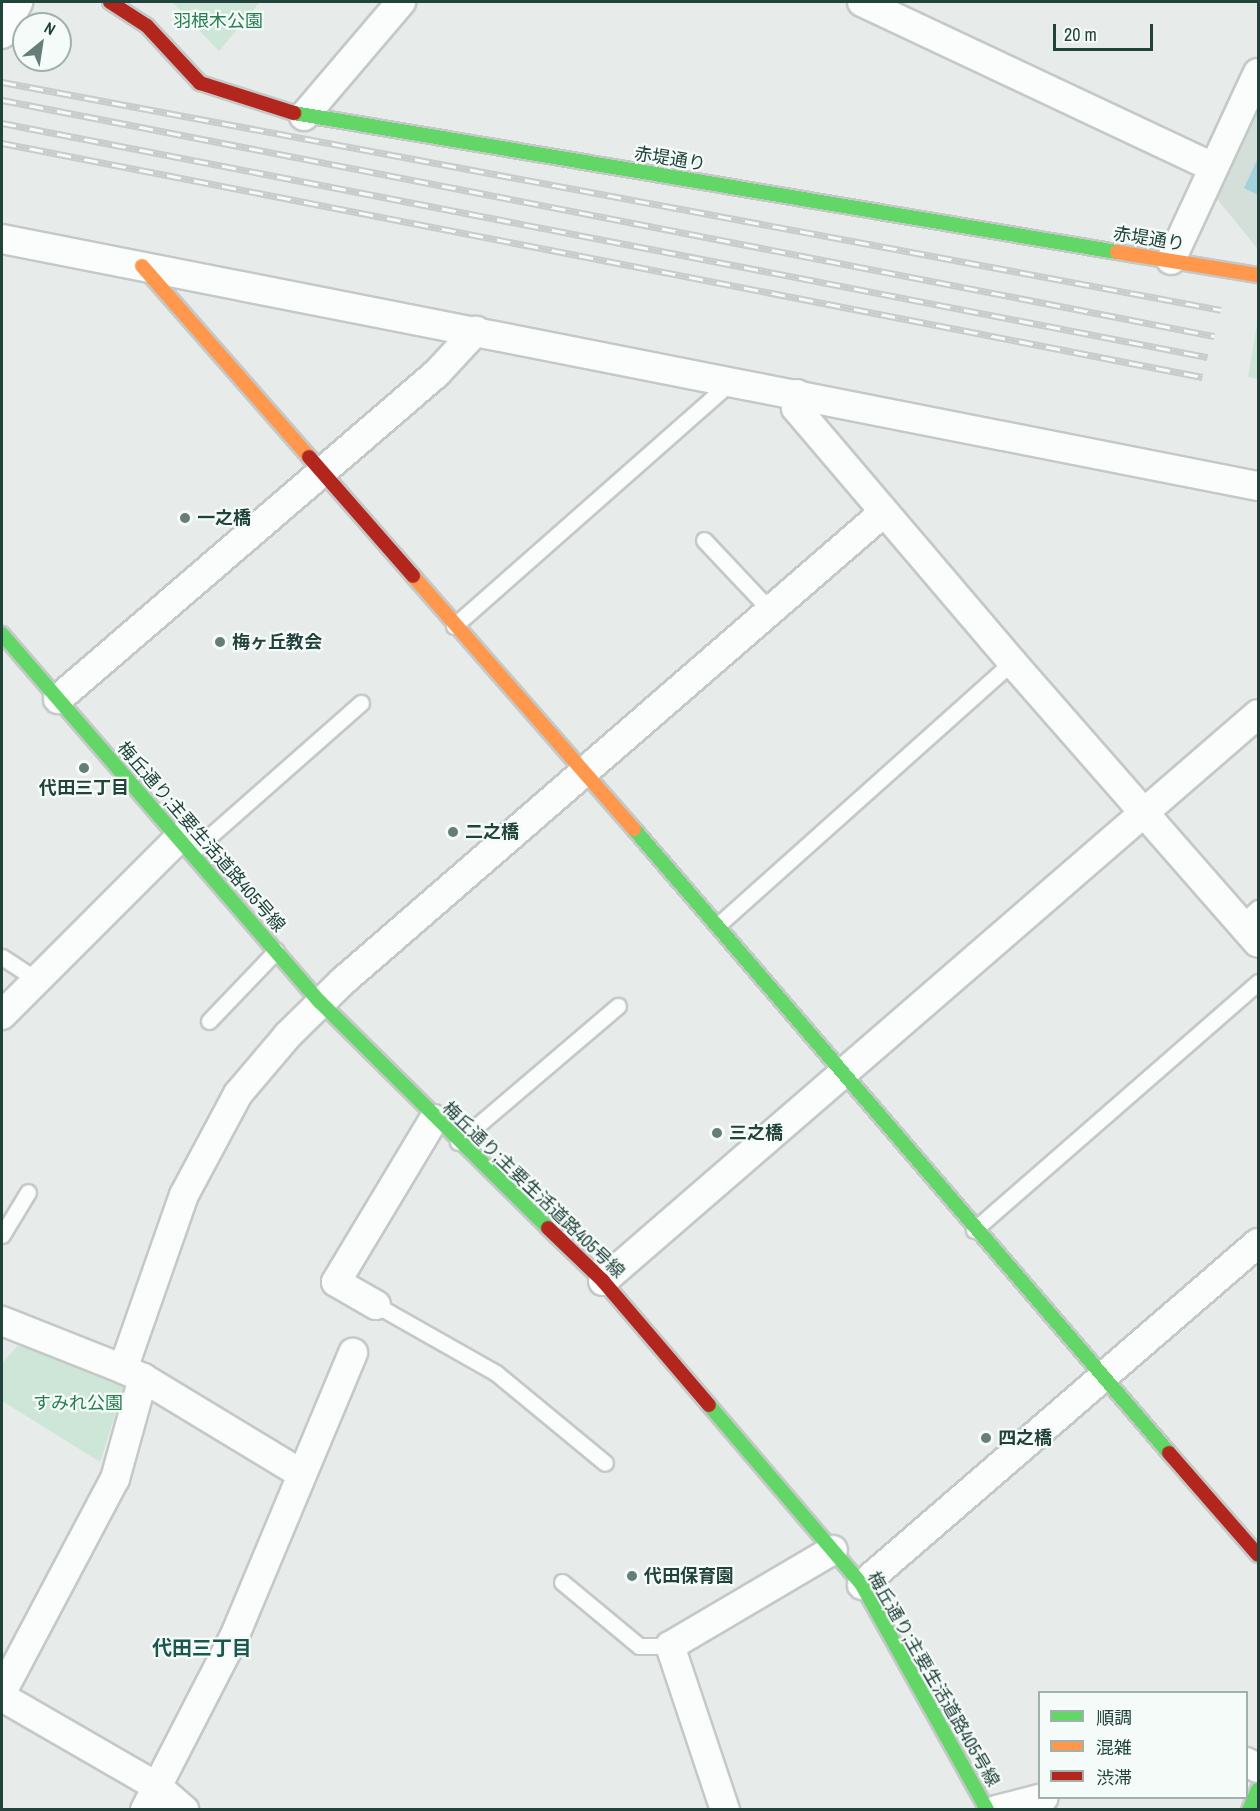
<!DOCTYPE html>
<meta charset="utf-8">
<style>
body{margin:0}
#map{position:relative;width:1260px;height:1811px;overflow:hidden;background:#e7ecea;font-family:"Archivo Narrow","Noto Sans JP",sans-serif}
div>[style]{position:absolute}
.built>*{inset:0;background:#d4dfda}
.green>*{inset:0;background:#cee6d7}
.water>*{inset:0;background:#a3d2de}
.roads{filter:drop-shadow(2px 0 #c4c9c7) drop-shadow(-2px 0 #c4c9c7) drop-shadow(0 2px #c4c9c7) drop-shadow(0 -2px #c4c9c7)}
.lane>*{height:15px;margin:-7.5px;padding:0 7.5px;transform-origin:7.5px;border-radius:7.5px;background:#fbfcfc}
.street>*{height:28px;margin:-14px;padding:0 14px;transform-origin:14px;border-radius:14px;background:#fbfcfc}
.fast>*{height:14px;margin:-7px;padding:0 7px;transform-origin:7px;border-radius:7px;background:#63d668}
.slow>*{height:14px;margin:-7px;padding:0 7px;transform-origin:7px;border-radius:7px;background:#ff974d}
.jam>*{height:14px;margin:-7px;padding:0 7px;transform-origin:7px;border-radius:7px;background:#b3261e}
.rail>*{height:7px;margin-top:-3.5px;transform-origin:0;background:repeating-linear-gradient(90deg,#f5fbf8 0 14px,#c8cccb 0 28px);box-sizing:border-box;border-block:2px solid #c8cccb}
.dots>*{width:16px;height:16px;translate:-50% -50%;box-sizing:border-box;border:3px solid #f5fbf8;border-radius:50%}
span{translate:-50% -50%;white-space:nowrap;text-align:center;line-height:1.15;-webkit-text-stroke:4.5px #f5fbf8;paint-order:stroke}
.park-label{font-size:18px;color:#267e4e}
.street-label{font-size:18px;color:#21433c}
.poi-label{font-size:18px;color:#21433c;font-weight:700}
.left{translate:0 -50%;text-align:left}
.neighbourhood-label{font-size:20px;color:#1a574c;font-weight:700}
.frame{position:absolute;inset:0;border:3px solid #21433c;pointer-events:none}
.legend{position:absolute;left:1038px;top:1691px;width:210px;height:108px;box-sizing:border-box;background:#f5fbf8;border:2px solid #a0b1ad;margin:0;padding:8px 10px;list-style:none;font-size:18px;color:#21433c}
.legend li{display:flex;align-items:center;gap:12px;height:30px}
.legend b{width:30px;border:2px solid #a0b1ad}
.north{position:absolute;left:12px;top:12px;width:60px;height:60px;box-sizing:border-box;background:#f5fbf8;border:2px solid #a0b1ad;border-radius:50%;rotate:30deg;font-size:16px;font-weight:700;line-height:24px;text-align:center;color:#21433c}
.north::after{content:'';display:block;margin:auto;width:21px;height:27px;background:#667e79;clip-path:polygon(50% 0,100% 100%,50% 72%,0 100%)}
.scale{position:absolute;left:1053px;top:24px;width:100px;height:27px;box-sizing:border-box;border:3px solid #21433c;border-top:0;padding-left:8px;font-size:18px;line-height:21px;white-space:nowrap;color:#21433c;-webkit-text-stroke:4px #f5fbf8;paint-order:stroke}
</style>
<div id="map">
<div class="built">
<div style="clip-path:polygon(1258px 94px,1258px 249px,1212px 193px)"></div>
</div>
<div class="green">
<div style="clip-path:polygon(172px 2px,260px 2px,219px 51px)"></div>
<div style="clip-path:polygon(1258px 319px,1258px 379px,1248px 377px)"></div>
<div style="clip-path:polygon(23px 1340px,127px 1378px,100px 1462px,2px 1401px,2px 1363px)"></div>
</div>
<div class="water">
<div style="clip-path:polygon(1258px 158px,1258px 195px,1244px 188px)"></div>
</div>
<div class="roads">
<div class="lane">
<div style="left:704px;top:540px;width:95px;rotate:46.7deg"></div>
<div style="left:454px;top:626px;width:368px;rotate:-41.4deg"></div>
<div style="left:193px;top:851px;width:224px;rotate:-41.4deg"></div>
<div style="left:1240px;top:924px;width:24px;rotate:-42deg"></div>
<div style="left:718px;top:925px;width:394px;rotate:-41.8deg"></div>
<div style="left:2px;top:957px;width:42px;rotate:33.3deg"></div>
<div style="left:209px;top:1021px;width:97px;rotate:-46.3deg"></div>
<div style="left:458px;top:1142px;width:210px;rotate:-40.4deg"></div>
<div style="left:974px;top:1230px;width:377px;rotate:-41.1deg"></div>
<div style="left:2px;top:1235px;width:50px;rotate:-58.8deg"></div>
<div style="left:376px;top:1305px;width:138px;rotate:29.5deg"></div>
<div style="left:496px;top:1373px;width:141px;rotate:39.5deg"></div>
<div style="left:562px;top:1582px;width:100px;rotate:39.7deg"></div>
<div style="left:639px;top:1646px;width:31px"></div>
</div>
<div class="street">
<div style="left:862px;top:2px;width:387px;rotate:25.2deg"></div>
<div style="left:2px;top:34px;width:36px;rotate:-63deg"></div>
<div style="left:304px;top:116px;width:150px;rotate:-49.6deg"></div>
<div style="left:2px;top:239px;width:1280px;rotate:11.13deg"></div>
<div style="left:1171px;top:260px;width:206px;rotate:-65.1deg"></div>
<div style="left:797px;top:394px;width:14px;rotate:94deg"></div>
<div style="left:796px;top:408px;width:333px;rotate:49.6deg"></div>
<div style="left:1012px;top:662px;width:373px;rotate:48.8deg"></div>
<div style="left:58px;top:699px;width:499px;rotate:-40.7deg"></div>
<div style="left:436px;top:374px;width:59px;rotate:-47.1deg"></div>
<div style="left:2px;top:1015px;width:252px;rotate:-45deg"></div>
<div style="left:603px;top:1281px;width:866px;rotate:-40.88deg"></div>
<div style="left:376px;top:1305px;width:46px;rotate:-150.1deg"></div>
<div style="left:336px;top:1282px;width:190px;rotate:-59deg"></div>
<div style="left:2px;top:1321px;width:130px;rotate:21.6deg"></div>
<div style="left:143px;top:1378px;width:184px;rotate:31.2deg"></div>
<div style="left:862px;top:1585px;width:523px;rotate:-40.82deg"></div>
<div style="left:2px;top:1692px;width:241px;rotate:-62.1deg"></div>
<div style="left:115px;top:1479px;width:105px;rotate:-74.5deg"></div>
<div style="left:143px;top:1378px;width:22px;rotate:-156deg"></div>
<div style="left:123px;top:1369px;width:184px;rotate:-70.7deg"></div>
<div style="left:184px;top:1195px;width:115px;rotate:-61.9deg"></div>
<div style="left:238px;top:1094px;width:77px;rotate:-49.7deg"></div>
<div style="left:288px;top:1035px;width:77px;rotate:-44.5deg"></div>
<div style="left:343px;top:981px;width:716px;rotate:-40.92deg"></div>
<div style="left:2px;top:1697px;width:180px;rotate:30deg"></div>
<div style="left:158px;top:1787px;width:35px;rotate:41deg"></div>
<div style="left:1246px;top:1762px;width:13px;rotate:27deg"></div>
<div style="left:145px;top:1810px;width:197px;rotate:-62.8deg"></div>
<div style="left:235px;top:1635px;width:306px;rotate:-67.3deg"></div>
<div style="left:725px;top:1810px;width:173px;rotate:-108.5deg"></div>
<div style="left:670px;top:1646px;width:189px;rotate:-30.5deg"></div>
<div style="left:996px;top:1810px;width:49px;rotate:-14.3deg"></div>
</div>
<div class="fast">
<div style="left:294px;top:113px;width:835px;rotate:9.59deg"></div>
<div style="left:2px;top:634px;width:486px;rotate:49.2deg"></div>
<div style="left:320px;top:1002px;width:321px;rotate:44.7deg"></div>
<div style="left:634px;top:829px;width:822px;rotate:49.39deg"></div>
<div style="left:709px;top:1405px;width:236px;rotate:49.6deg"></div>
<div style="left:862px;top:1585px;width:257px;rotate:60.9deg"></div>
<div style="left:1249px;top:1810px;width:22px;rotate:-66deg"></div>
</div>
<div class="slow">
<div style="left:1117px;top:252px;width:143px;rotate:9.3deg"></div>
<div style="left:142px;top:266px;width:254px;rotate:48.8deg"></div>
<div style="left:413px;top:576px;width:336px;rotate:48.9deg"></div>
</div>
<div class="jam">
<div style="left:110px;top:2px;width:44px;rotate:33deg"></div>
<div style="left:147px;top:26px;width:78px;rotate:47.1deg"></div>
<div style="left:200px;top:83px;width:99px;rotate:17.7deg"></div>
<div style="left:309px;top:457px;width:158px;rotate:48.8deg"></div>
<div style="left:548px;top:1228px;width:76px;rotate:43.9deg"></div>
<div style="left:603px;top:1281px;width:163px;rotate:49.5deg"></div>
<div style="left:1169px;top:1453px;width:135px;rotate:48.9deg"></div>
</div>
</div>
<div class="rail">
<div style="left:2px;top:82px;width:1240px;rotate:10.59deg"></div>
<div style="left:2px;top:100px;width:1235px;rotate:11.02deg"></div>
<div style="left:2px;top:123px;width:1228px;rotate:10.99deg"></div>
<div style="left:2px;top:143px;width:1223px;rotate:11.03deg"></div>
</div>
<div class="dots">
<div style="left:185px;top:518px;background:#667e79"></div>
<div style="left:220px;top:642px;background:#667e79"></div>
<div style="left:84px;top:768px;background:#667e79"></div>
<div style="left:453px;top:832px;background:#667e79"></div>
<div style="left:717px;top:1133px;background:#667e79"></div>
<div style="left:986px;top:1438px;background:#667e79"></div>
<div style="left:632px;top:1576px;background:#667e79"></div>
</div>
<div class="park-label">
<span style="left:218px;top:21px">羽根木公園</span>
<span style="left:78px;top:1403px">すみれ公園</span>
</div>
<div class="street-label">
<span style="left:670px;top:159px;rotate:9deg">赤堤通り</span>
<span style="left:1149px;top:239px;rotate:9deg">赤堤通り</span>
<span style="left:201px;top:837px;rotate:49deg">梅丘通り;主要生活道路405号線</span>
<span style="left:533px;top:1190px;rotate:44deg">梅丘通り;主要生活道路405号線</span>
<span style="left:933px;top:1679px;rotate:60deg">梅丘通り;主要生活道路405号線</span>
</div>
<div class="poi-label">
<span class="left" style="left:197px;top:518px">一之橋</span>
<span class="left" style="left:232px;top:642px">梅ヶ丘教会</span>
<span style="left:84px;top:788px">代田三丁目</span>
<span class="left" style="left:465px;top:832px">二之橋</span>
<span class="left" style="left:729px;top:1133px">三之橋</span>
<span class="left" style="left:998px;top:1438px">四之橋</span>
<span class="left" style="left:644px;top:1576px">代田保育園</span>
</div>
<div class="neighbourhood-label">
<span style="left:202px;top:1647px">代田三丁目</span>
</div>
<div class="frame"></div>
<ul class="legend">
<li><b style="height:8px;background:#63d668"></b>順調</li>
<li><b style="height:8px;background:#ff974d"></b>混雑</li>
<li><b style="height:8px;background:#b3261e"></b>渋滞</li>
</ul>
<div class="north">N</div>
<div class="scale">20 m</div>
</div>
